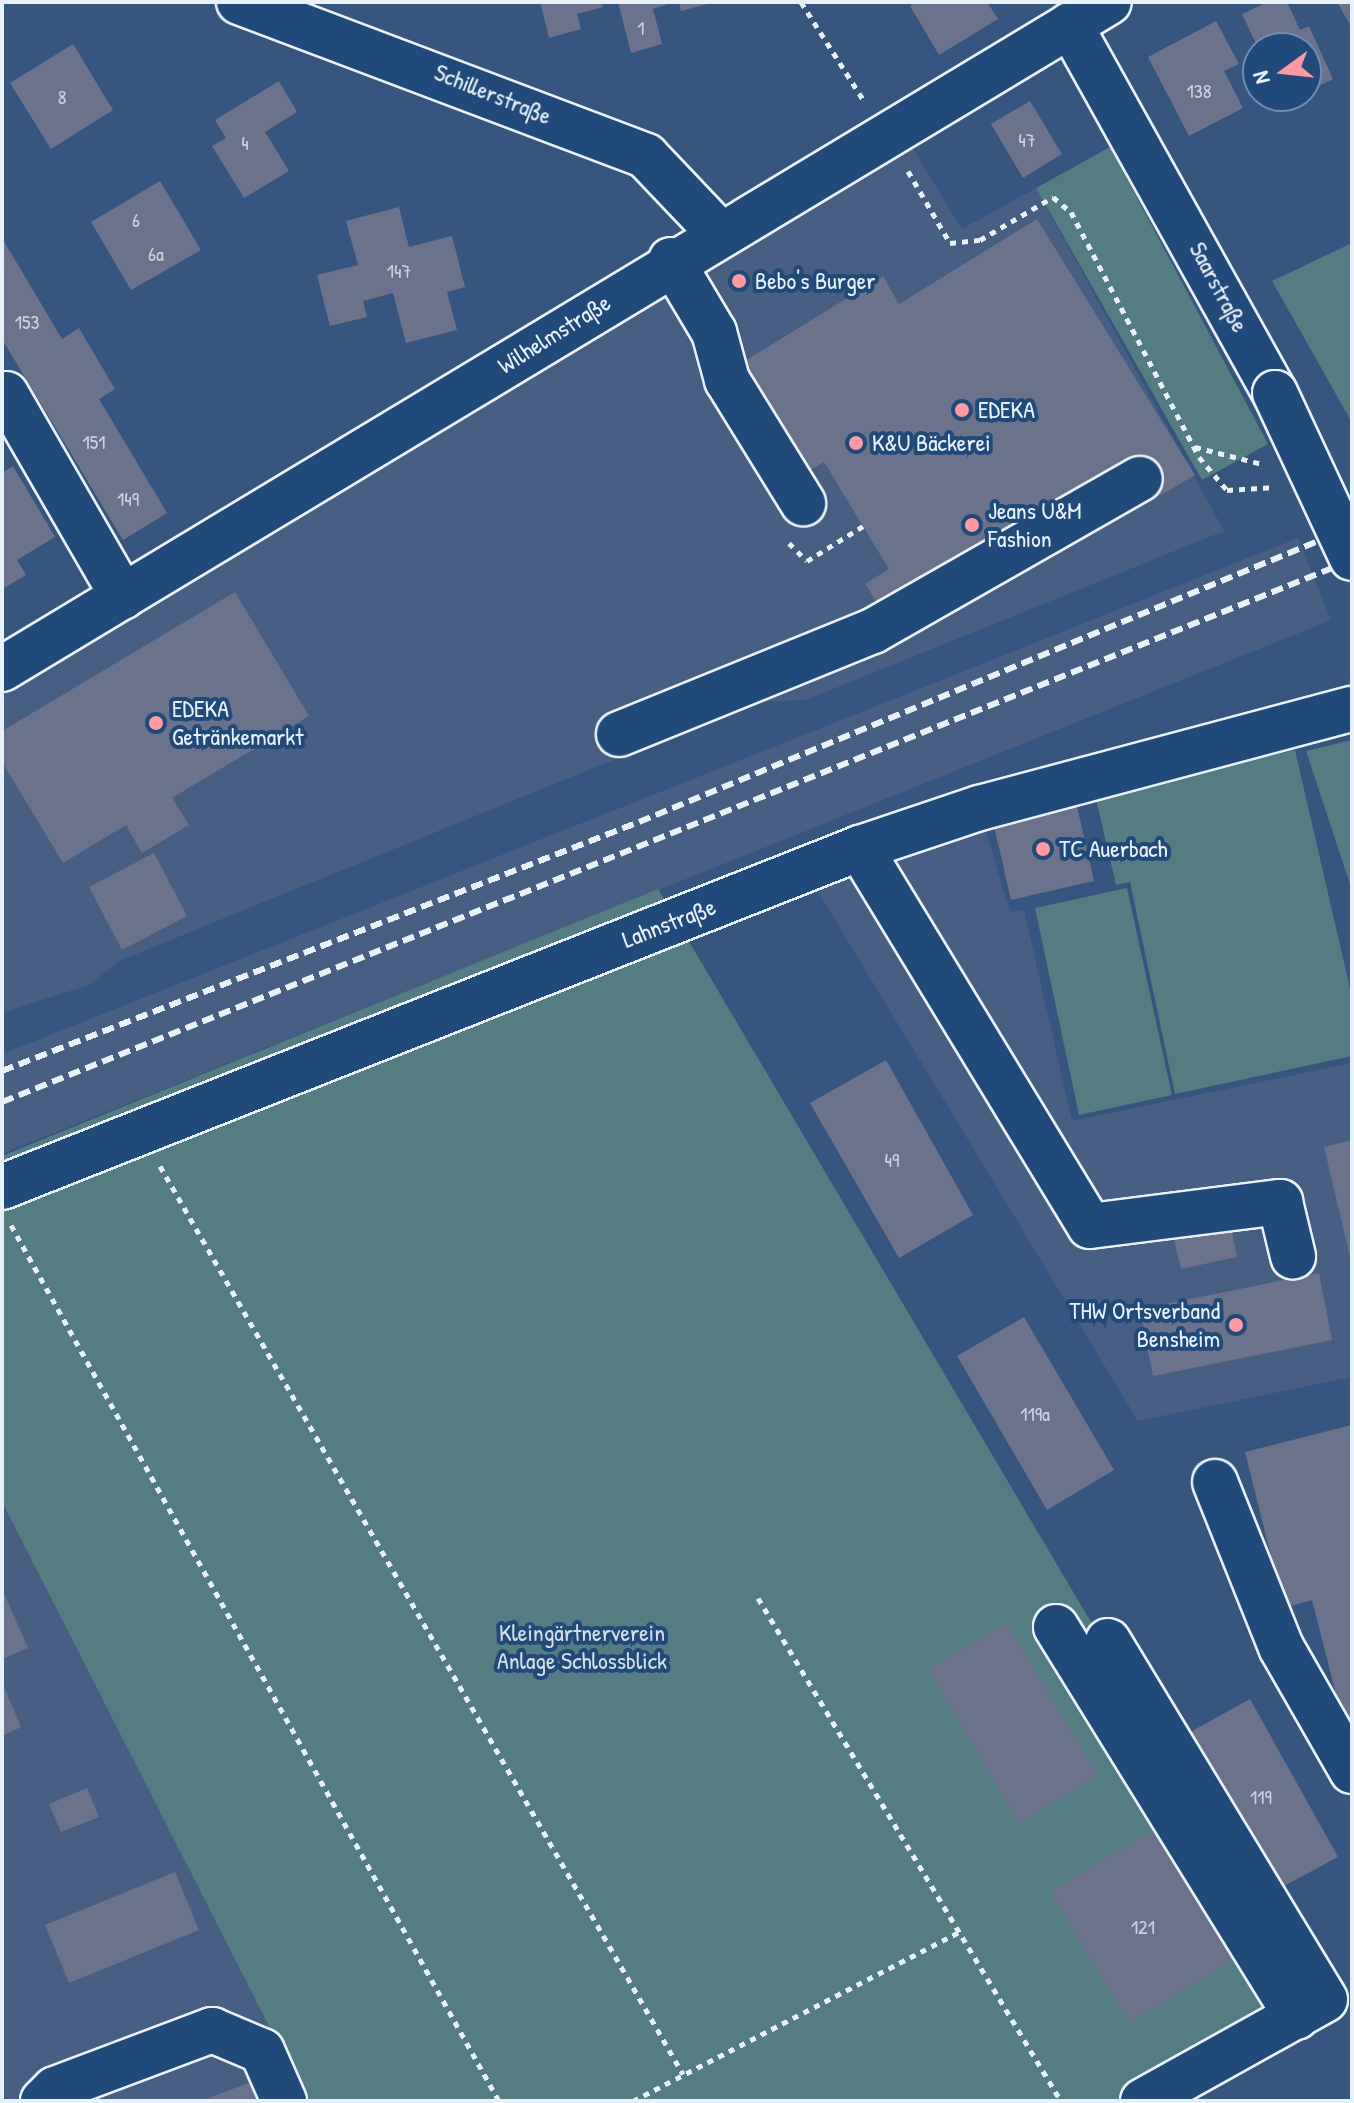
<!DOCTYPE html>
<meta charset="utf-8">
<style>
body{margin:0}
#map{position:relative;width:1354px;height:2103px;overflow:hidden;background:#36567f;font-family:"Patrick Hand",sans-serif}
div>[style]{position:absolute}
.built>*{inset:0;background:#465f83}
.green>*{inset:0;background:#537c83}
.building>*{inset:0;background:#6b738c}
.path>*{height:5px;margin-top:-2.5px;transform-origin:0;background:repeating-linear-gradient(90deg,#e8f1f8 0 6px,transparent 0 12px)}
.roads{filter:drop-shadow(2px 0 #e8f1f8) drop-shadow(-2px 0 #e8f1f8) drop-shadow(0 2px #e8f1f8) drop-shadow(0 -2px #e8f1f8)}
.minor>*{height:44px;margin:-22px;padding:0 22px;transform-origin:22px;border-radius:22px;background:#1f4a7a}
.rail>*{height:6px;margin-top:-3px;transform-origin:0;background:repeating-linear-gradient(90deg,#e8f1f8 0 12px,transparent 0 18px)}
.bridges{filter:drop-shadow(2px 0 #e8f1f8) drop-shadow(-2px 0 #e8f1f8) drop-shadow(0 2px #e8f1f8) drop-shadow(0 -2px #e8f1f8)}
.minor-bridge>*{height:44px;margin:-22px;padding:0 22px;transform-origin:22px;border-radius:22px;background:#1f4a7a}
.dots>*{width:22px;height:22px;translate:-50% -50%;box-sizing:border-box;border:4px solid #1f4a7a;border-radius:50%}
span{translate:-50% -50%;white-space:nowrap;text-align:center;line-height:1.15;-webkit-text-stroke:8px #1f4a7a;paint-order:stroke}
.number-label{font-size:20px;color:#c9d2dd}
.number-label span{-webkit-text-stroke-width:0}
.street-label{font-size:24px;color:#e8f1f8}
.poi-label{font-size:24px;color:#e8f1f8}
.left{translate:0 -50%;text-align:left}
.right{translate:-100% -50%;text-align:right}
.park-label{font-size:24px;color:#d2dfe6}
.frame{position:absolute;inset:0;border:4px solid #e8f1f8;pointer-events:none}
.north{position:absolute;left:1242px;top:32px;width:80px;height:80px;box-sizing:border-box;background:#1f4a7a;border:2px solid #6f8dac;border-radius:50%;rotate:255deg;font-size:22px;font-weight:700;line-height:32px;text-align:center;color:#e8f1f8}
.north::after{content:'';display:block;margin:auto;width:28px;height:36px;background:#ff9aa2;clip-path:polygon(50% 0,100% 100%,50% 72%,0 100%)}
</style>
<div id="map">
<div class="built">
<div style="clip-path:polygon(910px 144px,962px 229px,1036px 188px,1224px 531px,806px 700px,756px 702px,119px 961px,89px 985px,2px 1013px,2px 691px,197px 565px)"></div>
<div style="clip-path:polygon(1298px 538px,1331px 620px,2px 1154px,2px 1054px)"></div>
<div style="clip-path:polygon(979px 808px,1010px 912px,1024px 910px,1072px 1121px,1352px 1063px,1352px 1377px,1138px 1421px,805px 870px)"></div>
<div style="clip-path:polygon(2px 1502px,17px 1532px,307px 2101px,2px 2101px)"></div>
</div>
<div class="green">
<div style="clip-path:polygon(1110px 147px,1268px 444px,1202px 480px,1036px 188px)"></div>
<div style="clip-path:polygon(1352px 243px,1352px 418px,1350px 419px,1272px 281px)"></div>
<div style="clip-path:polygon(1352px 740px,1352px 890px,1306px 751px)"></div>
<div style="clip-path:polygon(1295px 750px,1352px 997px,1352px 1056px,1175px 1094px,1130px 882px,1116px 885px,1095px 795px)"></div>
<div style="clip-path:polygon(1127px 888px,1172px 1095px,1079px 1115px,1035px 908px)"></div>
<div style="clip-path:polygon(658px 889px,1313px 1998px,1135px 2101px,307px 2101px,2px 1502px,2px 1156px)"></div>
</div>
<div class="building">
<div style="clip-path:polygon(540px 2px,601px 2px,603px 7px,577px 14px,581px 29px,549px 38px)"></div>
<div style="clip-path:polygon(618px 2px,674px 2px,653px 9px,662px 44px,631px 53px)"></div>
<div style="clip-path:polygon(679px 2px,711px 2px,711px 3px,681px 11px)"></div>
<div style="clip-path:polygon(917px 2px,987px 2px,998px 19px,939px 55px,910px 6px)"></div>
<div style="clip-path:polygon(1268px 2px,1287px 2px,1300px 30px,1309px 26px,1333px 79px,1306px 92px,1306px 48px,1258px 48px,1242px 14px)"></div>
<div style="clip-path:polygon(1337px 2px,1352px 2px,1352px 28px)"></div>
<div style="clip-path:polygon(1216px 21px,1239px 64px,1224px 71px,1243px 108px,1189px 136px,1148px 57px)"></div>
<div style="clip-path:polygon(73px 44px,113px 110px,51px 149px,10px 83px)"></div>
<div style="clip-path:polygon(279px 81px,297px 112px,265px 132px,289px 171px,244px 198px,212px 146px,226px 138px,215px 120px)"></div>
<div style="clip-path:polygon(1030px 101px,1062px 154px,1023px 178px,991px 124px)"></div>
<div style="clip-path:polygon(160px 181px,201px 250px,131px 290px,91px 222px)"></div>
<div style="clip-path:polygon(399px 207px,409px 247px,452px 236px,465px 287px,447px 292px,457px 330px,406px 343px,393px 293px,363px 301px,367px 317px,330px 326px,317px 275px,358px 265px,346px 221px)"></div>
<div style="clip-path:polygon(1037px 219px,1195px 475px,1161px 495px,1137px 457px,884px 613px,865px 584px,889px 569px,824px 462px,807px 472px,740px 364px,883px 276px,899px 304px)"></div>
<div style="clip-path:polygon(2px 238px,62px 339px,79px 328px,115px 389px,99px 399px,167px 513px,123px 540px,2px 339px)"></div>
<div style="clip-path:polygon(13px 466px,55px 537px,17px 560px,26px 575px,2px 589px,2px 473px)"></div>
<div style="clip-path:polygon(235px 592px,309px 716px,172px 798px,189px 825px,142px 853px,126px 825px,63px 863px,2px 762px,2px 731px)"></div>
<div style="clip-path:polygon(1075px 798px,1094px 881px,1011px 900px,992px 817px)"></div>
<div style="clip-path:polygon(154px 853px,187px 916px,122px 950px,89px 887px)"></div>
<div style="clip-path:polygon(886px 1060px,973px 1215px,899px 1258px,810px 1103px)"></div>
<div style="clip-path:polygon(1352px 1140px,1352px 1261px,1351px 1261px,1324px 1147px)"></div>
<div style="clip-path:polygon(1231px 1227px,1237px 1257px,1181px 1269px,1174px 1239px)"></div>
<div style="clip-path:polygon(1319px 1273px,1332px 1340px,1153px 1376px,1140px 1309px)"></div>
<div style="clip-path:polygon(1024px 1317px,1114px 1470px,1047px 1510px,957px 1356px)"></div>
<div style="clip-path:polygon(1352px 1425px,1352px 1736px,1347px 1737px,1312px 1600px,1284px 1608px,1245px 1452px)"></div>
<div style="clip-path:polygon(2px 1589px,28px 1648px,2px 1659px)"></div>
<div style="clip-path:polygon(1007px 1623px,1098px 1776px,1019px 1823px,928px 1669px)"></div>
<div style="clip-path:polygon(2px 1682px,21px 1727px,2px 1736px)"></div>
<div style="clip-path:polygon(1250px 1699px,1338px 1857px,1271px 1893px,1185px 1735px)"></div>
<div style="clip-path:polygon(87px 1788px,99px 1817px,61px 1832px,49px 1804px)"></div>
<div style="clip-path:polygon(1156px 1828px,1235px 1959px,1129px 2023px,1050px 1892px)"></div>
<div style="clip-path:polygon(175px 1872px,199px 1930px,69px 1983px,45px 1925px)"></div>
<div style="clip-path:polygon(261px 2078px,270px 2101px,201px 2101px)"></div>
</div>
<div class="path">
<div style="left:801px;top:2px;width:117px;rotate:57.5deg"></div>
<div style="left:908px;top:171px;width:83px;rotate:59.7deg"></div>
<div style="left:950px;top:243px;width:30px;rotate:-6deg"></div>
<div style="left:980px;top:240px;width:85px;rotate:-30.5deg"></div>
<div style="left:1053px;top:197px;width:23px;rotate:40deg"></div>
<div style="left:1071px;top:212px;width:276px;rotate:62.4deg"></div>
<div style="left:1199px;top:457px;width:43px;rotate:49.7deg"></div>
<div style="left:1227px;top:490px;width:48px;rotate:-3.6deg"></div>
<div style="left:1195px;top:447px;width:69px;rotate:14.2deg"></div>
<div style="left:789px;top:543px;width:25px;rotate:45deg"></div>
<div style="left:807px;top:561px;width:66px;rotate:-32deg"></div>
<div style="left:160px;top:1166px;width:1048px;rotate:60.06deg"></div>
<div style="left:11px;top:1225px;width:1003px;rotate:60.88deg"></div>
<div style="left:758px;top:1598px;width:587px;rotate:58.94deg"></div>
<div style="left:633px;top:2101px;width:369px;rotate:-27.4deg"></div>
</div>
<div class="roads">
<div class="minor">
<div style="left:239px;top:2px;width:435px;rotate:20.7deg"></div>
<div style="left:646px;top:156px;width:105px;rotate:46.5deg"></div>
<div style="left:1070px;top:25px;width:421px;rotate:60.9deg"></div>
<div style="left:671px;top:260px;width:84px;rotate:59.2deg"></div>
<div style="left:714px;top:332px;width:50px;rotate:74.8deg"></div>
<div style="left:727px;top:380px;width:145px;rotate:58.3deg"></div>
<div style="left:6px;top:394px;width:234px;rotate:60deg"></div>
<div style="left:2px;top:669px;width:1292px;rotate:-31.07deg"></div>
<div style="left:619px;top:734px;width:274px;rotate:-22.1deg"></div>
<div style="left:873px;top:631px;width:307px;rotate:-29.7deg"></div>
<div style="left:860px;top:848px;width:442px;rotate:58.7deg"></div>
<div style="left:1090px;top:1226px;width:192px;rotate:-7.2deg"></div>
<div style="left:1280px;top:1202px;width:56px;rotate:76.5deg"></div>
<div style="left:2px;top:1187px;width:923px;rotate:-21.56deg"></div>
<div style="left:860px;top:848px;width:126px;rotate:-18.6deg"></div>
<div style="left:979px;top:808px;width:386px;rotate:-14.9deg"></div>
<div style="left:1215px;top:1482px;width:178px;rotate:68.2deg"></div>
<div style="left:1281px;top:1647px;width:143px;rotate:60.2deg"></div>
<div style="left:1056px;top:1627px;width:458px;rotate:58.3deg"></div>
<div style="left:1108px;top:1641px;width:419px;rotate:58.8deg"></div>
<div style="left:43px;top:2101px;width:17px;rotate:-45deg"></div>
<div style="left:55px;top:2089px;width:168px;rotate:-20.6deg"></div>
<div style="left:212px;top:2030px;width:54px;rotate:22.8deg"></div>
<div style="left:262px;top:2051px;width:55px;rotate:66.3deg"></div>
<div style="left:1143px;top:2101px;width:206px;rotate:-29.1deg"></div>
</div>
</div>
<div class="rail">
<div style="left:2px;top:1071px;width:684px;rotate:-21.35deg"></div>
<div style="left:639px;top:822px;width:772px;rotate:-22.48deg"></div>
<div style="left:2px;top:1102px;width:1455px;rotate:-21.87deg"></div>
</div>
<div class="bridges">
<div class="minor-bridge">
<div style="left:1275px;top:393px;width:182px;rotate:65deg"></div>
</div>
</div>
<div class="dots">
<div style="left:739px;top:281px;background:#ff9aa2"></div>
<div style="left:962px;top:410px;background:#ff9aa2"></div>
<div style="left:856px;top:443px;background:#ff9aa2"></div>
<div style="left:972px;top:525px;background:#ff9aa2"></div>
<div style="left:156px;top:723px;background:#ff9aa2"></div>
<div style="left:1043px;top:849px;background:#ff9aa2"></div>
<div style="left:1236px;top:1325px;background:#ff9aa2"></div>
</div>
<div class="number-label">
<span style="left:641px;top:27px">1</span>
<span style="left:1199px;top:90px">138</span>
<span style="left:62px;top:96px">8</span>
<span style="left:1027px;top:139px">47</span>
<span style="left:245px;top:142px">4</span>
<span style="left:136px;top:219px">6</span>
<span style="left:156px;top:253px">6a</span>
<span style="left:399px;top:270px">147</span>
<span style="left:27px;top:321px">153</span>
<span style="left:94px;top:441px">151</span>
<span style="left:128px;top:498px">149</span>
<span style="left:892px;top:1159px">49</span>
<span style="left:1035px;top:1413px">119a</span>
<span style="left:1261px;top:1796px">119</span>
<span style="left:1143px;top:1926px">121</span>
</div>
<div class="street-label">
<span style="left:493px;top:94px;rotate:22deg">Schillerstraße</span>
<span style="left:1219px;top:287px;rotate:62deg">Saarstraße</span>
<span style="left:554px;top:334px;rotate:-32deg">Wilhelmstraße</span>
<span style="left:669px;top:923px;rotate:-21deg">Lahnstraße</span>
</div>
<div class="poi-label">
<span class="left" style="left:755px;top:281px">Bebo's Burger</span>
<span class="left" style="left:978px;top:410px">EDEKA</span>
<span class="left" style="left:872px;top:443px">K&amp;U Bäckerei</span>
<span class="left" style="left:988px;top:525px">Jeans U&amp;M<br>Fashion</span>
<span class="left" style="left:172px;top:723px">EDEKA<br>Getränkemarkt</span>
<span class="left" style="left:1059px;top:849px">TC Auerbach</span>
<span class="right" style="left:1220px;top:1325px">THW Ortsverband<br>Bensheim</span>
</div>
<div class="park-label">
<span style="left:582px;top:1647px">Kleingärtnerverein<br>Anlage Schlossblick</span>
</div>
<div class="frame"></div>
<div class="north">N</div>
</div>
